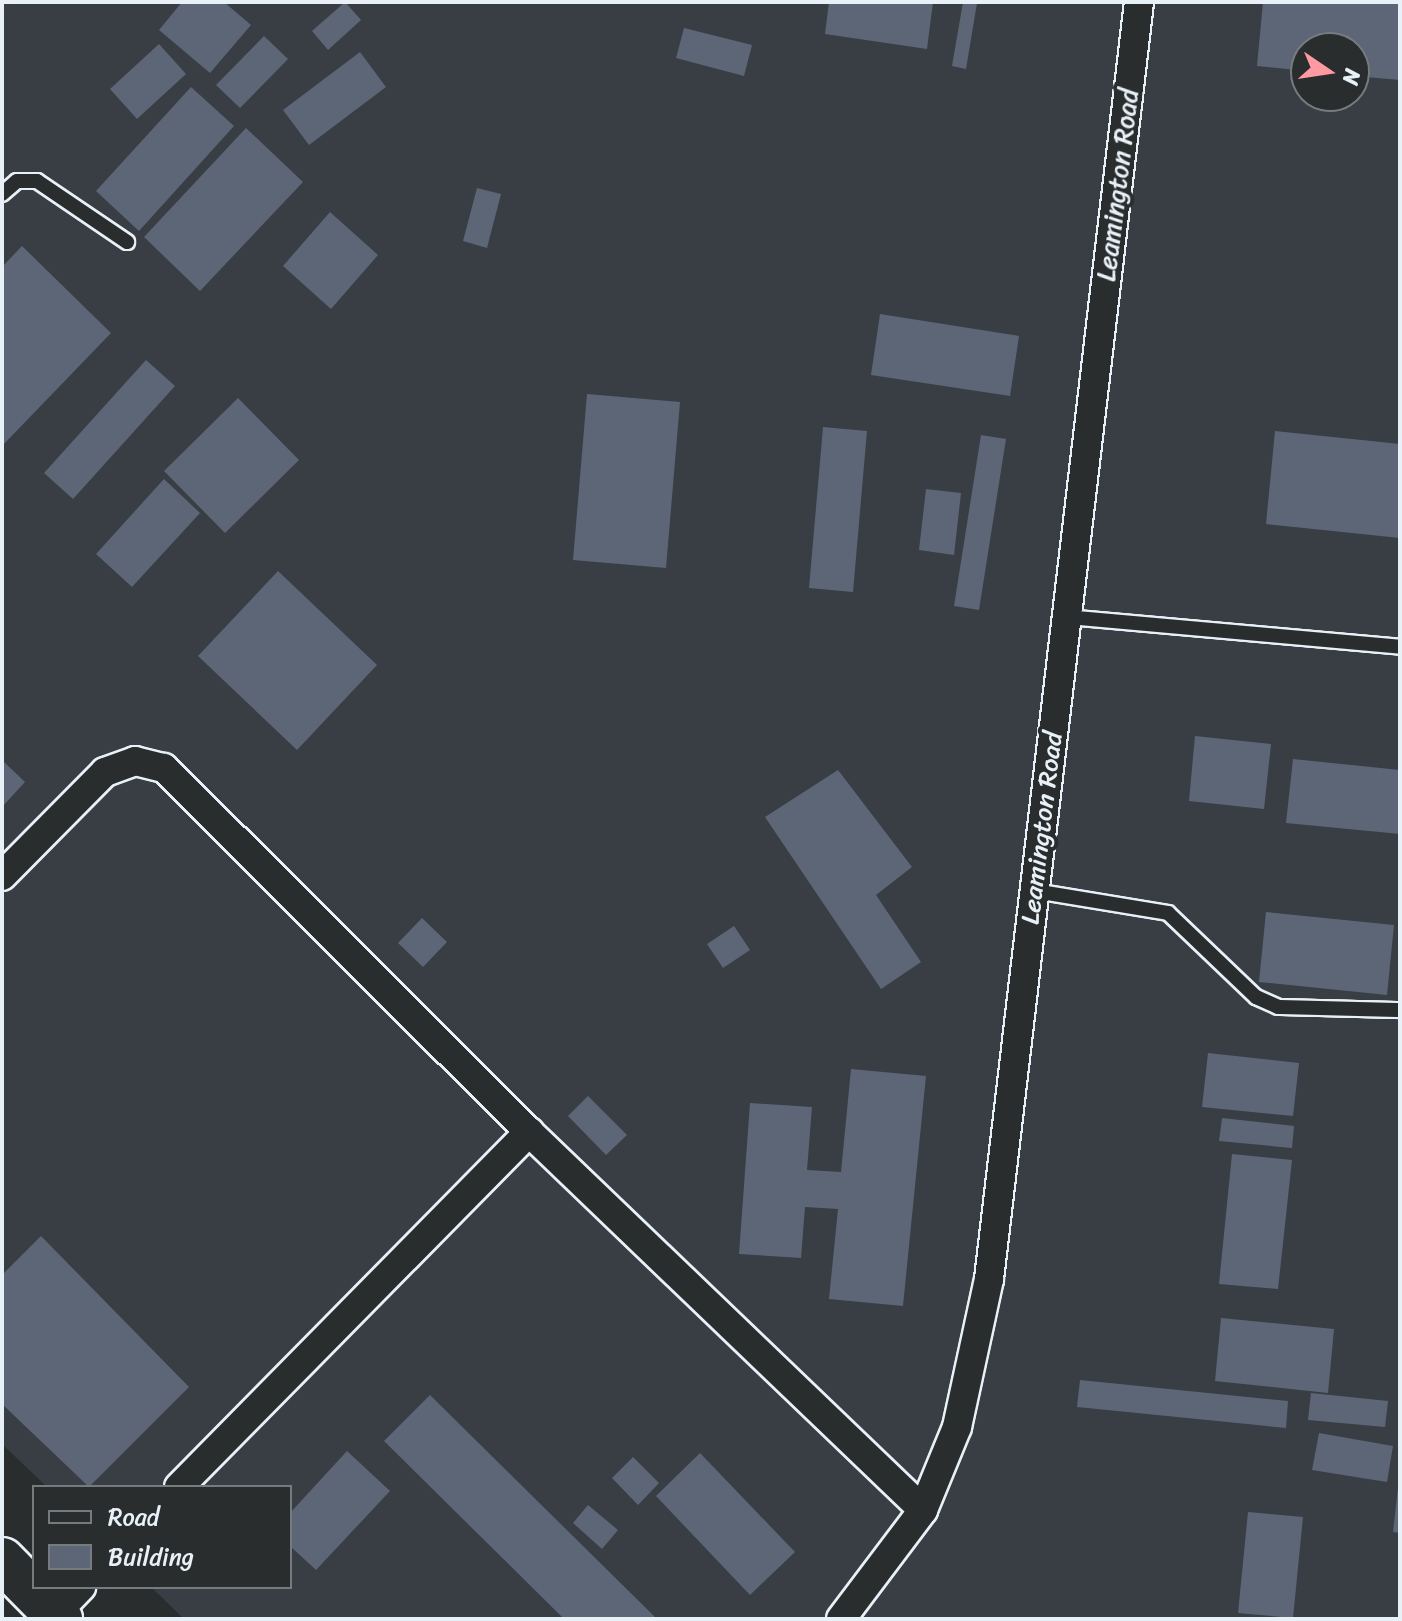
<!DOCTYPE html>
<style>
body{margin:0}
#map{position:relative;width:1402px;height:1621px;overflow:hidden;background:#2a2d2e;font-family:Sriracha,sans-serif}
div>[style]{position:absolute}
.built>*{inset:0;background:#393e44}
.building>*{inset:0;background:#5d6677}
.roads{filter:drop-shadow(2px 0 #e8f1f8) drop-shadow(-2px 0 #e8f1f8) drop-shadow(0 2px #e8f1f8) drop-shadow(0 -2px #e8f1f8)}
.service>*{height:14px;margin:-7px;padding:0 7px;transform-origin:7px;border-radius:7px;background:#2a2d2e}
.minor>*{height:28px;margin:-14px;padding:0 14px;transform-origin:14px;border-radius:14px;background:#2a2d2e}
.trunk>*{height:44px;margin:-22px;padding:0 22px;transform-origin:22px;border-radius:22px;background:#2a2d2e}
span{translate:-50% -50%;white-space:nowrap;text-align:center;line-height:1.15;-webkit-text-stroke:8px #2a2d2e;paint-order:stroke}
.street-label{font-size:26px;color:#e8f1f8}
.frame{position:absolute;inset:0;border:4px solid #e8f1f8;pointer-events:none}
.legend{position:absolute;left:32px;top:1485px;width:260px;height:104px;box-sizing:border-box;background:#2a2d2e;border:2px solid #767b7f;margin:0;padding:10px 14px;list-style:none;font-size:24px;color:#e8f1f8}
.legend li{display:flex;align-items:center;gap:16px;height:40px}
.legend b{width:40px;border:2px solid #767b7f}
.north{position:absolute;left:1290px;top:32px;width:80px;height:80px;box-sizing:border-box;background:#2a2d2e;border:2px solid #767b7f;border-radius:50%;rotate:103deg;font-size:22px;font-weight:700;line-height:32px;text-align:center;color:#e8f1f8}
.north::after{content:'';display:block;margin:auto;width:28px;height:36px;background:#ff9aa2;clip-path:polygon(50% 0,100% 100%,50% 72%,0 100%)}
</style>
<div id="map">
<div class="built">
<div style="clip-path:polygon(evenodd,2px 2px,1400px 2px,1400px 1619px,184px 1619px,151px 1587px,290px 1587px,290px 1487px,47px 1487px,2px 1444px,2px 2px,1306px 48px,1354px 48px,1354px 96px,1306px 96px,1306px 48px)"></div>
</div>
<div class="building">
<div style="clip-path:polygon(182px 2px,224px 2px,251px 25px,210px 73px,159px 30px)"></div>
<div style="clip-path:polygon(345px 2px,361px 20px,328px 50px,312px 31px)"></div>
<div style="clip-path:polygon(829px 2px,933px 2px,927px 49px,825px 34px)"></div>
<div style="clip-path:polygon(963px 2px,977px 3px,966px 69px,952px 66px)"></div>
<div style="clip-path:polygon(1263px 2px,1400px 2px,1400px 80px,1354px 76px,1354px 48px,1306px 48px,1306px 71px,1257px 66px)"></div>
<div style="clip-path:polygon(684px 28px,752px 45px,744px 76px,676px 58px)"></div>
<div style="clip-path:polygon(264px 36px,288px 59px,240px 108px,216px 85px)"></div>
<div style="clip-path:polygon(159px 44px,186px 74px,137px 119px,110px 89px)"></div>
<div style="clip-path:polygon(360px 52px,386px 87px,309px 145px,283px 110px)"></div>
<div style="clip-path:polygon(191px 87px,234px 126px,139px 231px,96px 191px)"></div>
<div style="clip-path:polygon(246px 128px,303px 182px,200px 291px,144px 237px)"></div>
<div style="clip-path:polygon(477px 188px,501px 194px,487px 248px,463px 241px)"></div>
<div style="clip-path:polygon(330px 212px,378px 255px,331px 309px,283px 266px)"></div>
<div style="clip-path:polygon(22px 246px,111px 333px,2px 446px,2px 267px)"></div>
<div style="clip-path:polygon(880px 314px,1019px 336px,1010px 396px,871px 375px)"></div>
<div style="clip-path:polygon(146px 360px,175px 386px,73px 499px,44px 473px)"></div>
<div style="clip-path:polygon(587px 394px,680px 402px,666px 568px,573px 560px)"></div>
<div style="clip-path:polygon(238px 398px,299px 460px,225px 533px,164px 471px)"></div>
<div style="clip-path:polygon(823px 427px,867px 431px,853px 592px,809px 588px)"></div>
<div style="clip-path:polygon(1275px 431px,1400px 444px,1400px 538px,1266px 524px)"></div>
<div style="clip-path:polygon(981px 435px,1006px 439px,979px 610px,954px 606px)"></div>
<div style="clip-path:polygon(164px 479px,200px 513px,132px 587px,96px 554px)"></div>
<div style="clip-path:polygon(926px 489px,961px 493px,954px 555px,919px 550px)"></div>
<div style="clip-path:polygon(278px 571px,377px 665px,297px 750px,198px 656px)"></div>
<div style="clip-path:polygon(1195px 736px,1271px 744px,1264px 809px,1189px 801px)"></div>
<div style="clip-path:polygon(1293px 759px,1400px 770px,1400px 834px,1286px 823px)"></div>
<div style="clip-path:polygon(2px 760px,25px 782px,2px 807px)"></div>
<div style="clip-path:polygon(838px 770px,912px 867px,876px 895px,921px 962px,881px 989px,765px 817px)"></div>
<div style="clip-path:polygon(1266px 912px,1394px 925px,1387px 995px,1259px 982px)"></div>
<div style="clip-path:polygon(422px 918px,447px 942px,423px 967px,398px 943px)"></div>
<div style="clip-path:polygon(734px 926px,750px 950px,723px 968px,707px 944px)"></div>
<div style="clip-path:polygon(1208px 1053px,1299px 1063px,1293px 1116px,1202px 1107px)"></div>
<div style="clip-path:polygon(851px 1069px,926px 1076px,903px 1306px,829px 1299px,838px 1209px,805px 1207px,801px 1258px,739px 1254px,750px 1103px,812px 1107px,807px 1170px,841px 1172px)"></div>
<div style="clip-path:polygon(588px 1096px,627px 1135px,606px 1155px,568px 1116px)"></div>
<div style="clip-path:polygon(1222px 1118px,1294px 1126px,1292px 1148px,1219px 1141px)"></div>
<div style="clip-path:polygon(1232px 1154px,1292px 1160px,1278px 1289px,1219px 1284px)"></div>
<div style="clip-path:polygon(41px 1236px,189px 1387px,89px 1487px,2px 1404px,2px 1275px)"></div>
<div style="clip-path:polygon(1221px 1318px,1334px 1329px,1328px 1393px,1215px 1381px)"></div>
<div style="clip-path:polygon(1080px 1380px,1288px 1401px,1286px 1428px,1077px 1407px)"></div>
<div style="clip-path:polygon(1311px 1393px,1388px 1401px,1385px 1427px,1308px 1420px)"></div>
<div style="clip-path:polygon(430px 1395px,657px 1619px,564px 1619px,384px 1441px)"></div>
<div style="clip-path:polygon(1319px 1433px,1393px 1446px,1387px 1482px,1312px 1470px)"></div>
<div style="clip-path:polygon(347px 1451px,390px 1491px,316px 1570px,290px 1546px,290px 1513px)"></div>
<div style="clip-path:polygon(700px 1453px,795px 1552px,750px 1595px,656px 1496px)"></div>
<div style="clip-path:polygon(633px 1457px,659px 1483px,638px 1505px,612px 1478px)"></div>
<div style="clip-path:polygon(1398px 1488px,1400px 1489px,1400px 1533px,1393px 1532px)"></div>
<div style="clip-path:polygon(588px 1505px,618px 1530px,602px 1549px,573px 1523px)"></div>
<div style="clip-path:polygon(1248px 1512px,1303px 1517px,1293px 1618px,1238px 1613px)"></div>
</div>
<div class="roads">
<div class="service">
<div style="left:2px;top:194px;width:20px;rotate:-41deg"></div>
<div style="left:17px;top:181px;width:20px"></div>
<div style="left:37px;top:181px;width:109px;rotate:34.1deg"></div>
<div style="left:1067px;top:617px;width:334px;rotate:5.1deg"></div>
<div style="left:1035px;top:891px;width:135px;rotate:9.4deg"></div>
<div style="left:1168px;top:913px;width:122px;rotate:43.7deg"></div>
<div style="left:1256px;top:997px;width:24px;rotate:24deg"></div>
<div style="left:1278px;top:1007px;width:122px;rotate:1.4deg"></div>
</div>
<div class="minor">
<div style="left:2px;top:876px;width:146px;rotate:-45.3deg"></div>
<div style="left:105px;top:772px;width:32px;rotate:-20deg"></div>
<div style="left:135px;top:761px;width:30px;rotate:14deg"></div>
<div style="left:164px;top:768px;width:515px;rotate:44.92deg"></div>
<div style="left:529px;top:1132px;width:546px;rotate:43.81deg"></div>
<div style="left:179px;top:1487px;width:499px;rotate:-45.4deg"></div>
<div style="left:50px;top:1619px;width:45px;rotate:-45.9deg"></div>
<div style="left:841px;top:1619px;width:136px;rotate:-53deg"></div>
<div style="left:923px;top:1510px;width:90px;rotate:-67.7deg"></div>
<div style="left:957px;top:1427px;width:151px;rotate:-77.8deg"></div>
<div style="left:989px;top:1279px;width:1286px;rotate:-83.3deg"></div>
</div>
<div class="trunk">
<div style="left:2px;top:1560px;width:83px;rotate:45.5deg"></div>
</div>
</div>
<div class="street-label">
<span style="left:1118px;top:185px;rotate:-83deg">Leamington Road</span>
<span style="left:1042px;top:828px;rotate:-83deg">Leamington Road</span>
</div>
<div class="frame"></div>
<ul class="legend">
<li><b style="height:10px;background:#2a2d2e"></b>Road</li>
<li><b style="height:22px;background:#5d6677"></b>Building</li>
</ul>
<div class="north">N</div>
</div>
